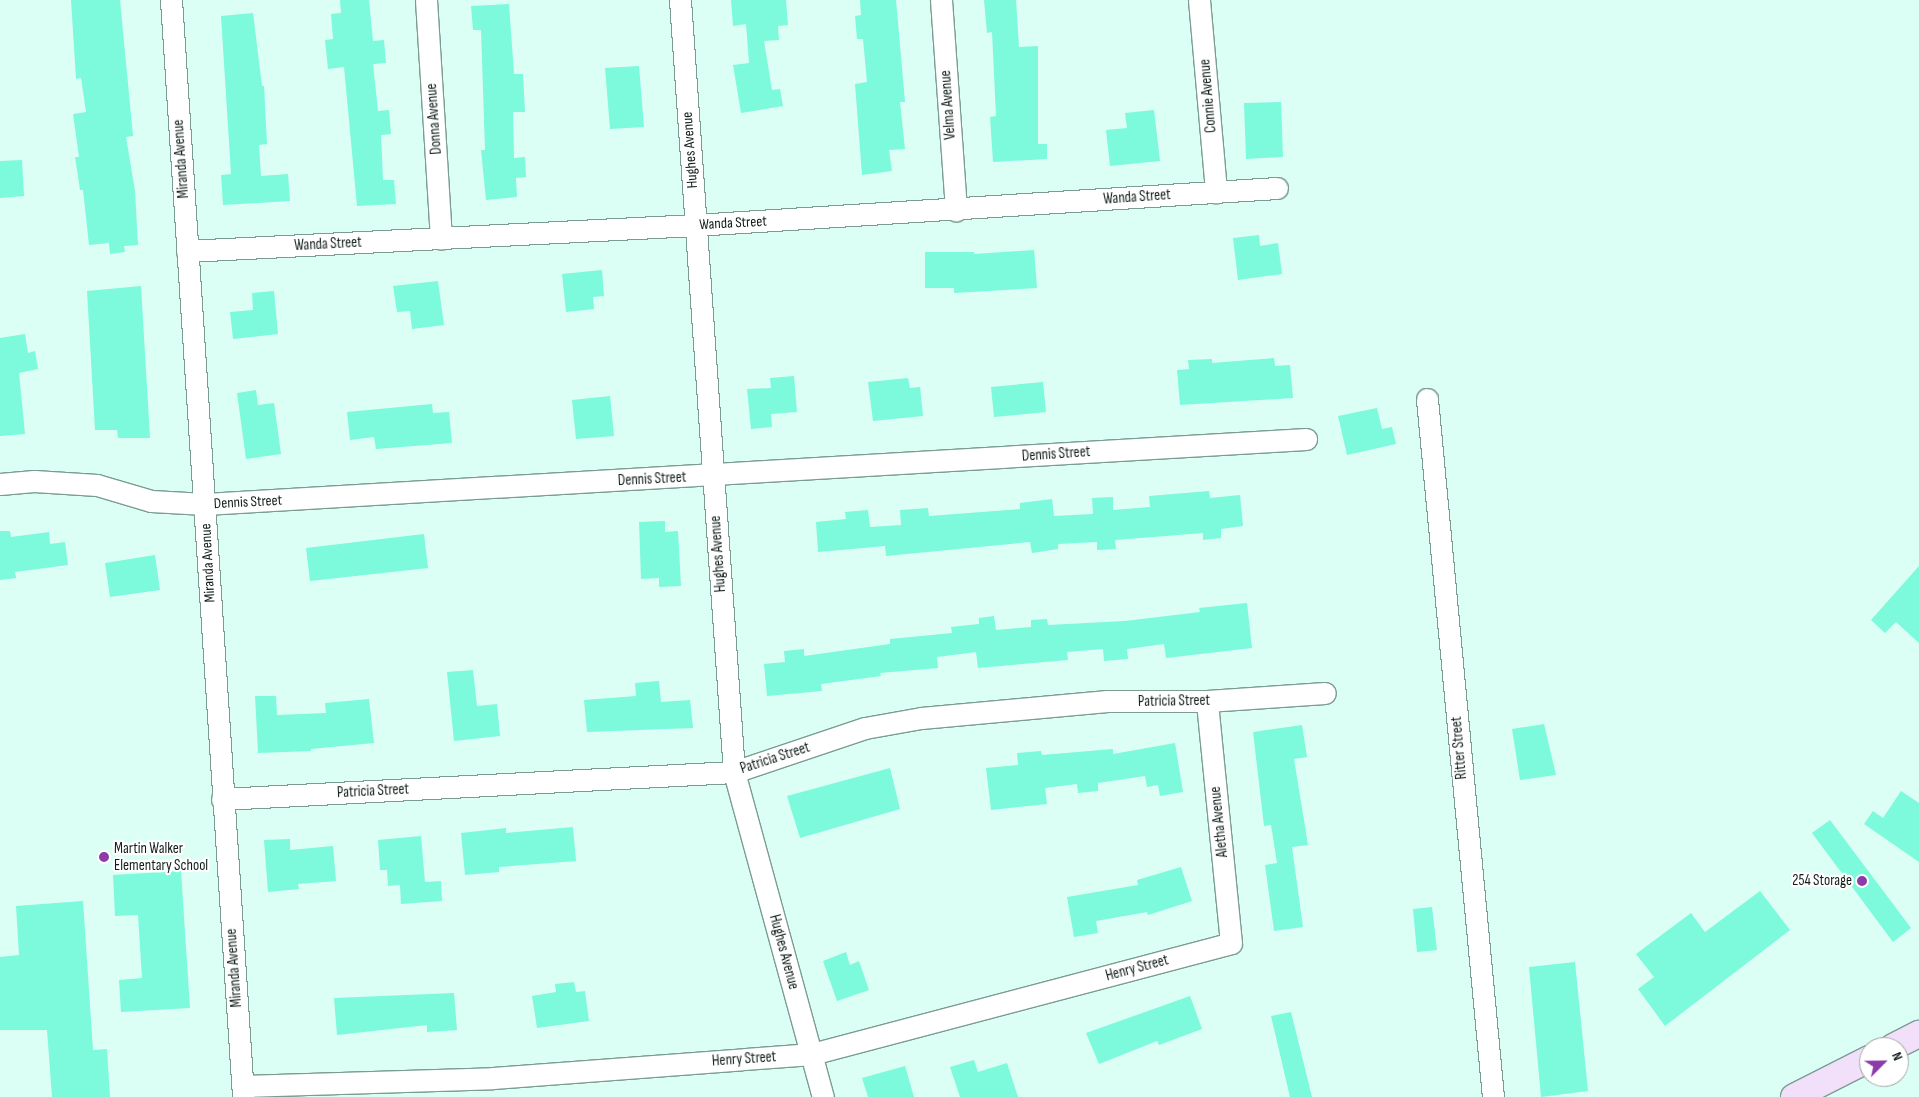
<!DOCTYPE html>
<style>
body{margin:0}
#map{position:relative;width:1919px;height:1097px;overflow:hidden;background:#dbfff5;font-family:"Sofia Sans Condensed",sans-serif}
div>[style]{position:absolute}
.building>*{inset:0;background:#7df9dc}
.roads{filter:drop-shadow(1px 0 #7b9c93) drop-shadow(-1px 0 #7b9c93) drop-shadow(0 1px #7b9c93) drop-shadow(0 -1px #7b9c93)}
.minor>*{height:21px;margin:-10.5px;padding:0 10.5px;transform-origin:10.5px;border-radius:10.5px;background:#fff}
.major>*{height:26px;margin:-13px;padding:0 13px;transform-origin:13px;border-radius:13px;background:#f2dffa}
.dots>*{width:14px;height:14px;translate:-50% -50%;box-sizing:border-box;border:2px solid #fff;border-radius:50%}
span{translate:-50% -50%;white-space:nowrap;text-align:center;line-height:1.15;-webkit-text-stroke:4.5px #fff;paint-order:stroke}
.street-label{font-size:15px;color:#101d19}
.poi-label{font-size:15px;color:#101d19}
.left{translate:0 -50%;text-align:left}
.right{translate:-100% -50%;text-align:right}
.north{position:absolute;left:1859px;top:1037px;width:50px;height:50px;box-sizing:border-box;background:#fff;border:1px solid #9fa5a3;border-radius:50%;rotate:67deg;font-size:14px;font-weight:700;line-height:20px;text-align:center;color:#101d19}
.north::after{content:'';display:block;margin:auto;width:18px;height:22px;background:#8d3baa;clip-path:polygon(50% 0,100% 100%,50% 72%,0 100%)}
</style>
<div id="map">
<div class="building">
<div style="clip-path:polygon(71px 0,120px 0,133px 136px,126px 137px,135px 191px,138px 245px,124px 246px,125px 252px,110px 254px,109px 243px,89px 245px,83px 190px,80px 190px,75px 157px,79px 157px,73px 114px,86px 112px,81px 78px,76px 79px)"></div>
<div style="clip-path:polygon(340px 0,369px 0,373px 41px,384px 40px,386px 63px,373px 64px,378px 111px,389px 110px,391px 134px,381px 135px,383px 180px,394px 180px,396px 204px,357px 206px,344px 67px,328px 69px,325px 40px,333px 39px,331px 14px,341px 13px)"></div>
<div style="clip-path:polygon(731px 0,786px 0,788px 25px,778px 26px,779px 40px,764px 41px,772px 90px,780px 89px,783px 106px,741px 113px,733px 65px,749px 63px,746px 24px,733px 26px)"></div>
<div style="clip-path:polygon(860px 0,896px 0,905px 102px,900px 102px,905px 149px,889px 150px,892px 171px,862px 175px,855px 84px,867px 82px,863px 39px,857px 39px,855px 16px,861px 15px)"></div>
<div style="clip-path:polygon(984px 0,1016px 0,1019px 47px,1038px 46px,1038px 144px,1047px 144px,1047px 159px,993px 162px,990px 117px,996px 116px,992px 32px,987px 33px)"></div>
<div style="clip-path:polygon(509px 4px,514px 74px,523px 74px,525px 112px,513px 112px,514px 158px,525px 157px,526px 177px,516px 178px,517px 197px,486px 200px,481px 150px,485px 150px,481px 30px,473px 30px,471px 6px)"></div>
<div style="clip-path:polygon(253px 13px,262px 86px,264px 86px,267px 144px,259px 145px,261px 176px,288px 174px,290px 201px,223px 205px,221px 175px,231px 174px,221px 16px)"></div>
<div style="clip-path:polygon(639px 66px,644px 127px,610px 129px,605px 68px)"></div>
<div style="clip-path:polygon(1281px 102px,1283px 157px,1246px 159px,1244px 103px)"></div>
<div style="clip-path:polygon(1154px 110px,1160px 161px,1110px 166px,1106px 130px,1127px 128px,1125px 113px)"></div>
<div style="clip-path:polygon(22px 160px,24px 196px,0 198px,0 161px)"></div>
<div style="clip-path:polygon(1259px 235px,1260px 246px,1278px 243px,1282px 274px,1238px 280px,1233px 238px)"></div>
<div style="clip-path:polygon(1034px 250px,1037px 288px,954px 293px,954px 288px,925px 288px,925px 252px,974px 252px,974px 254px)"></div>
<div style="clip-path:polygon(602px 270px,604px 296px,593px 297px,594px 309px,566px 312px,562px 274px)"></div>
<div style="clip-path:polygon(438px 281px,444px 325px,412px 329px,410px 311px,397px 312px,393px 286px)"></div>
<div style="clip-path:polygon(141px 286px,150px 438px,118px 438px,117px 430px,95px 430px,87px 291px)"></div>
<div style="clip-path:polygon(274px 291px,278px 334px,233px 339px,230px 312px,253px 310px,252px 293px)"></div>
<div style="clip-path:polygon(25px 334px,28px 353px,35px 351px,38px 369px,19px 373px,25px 434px,0 436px,0 338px)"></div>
<div style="clip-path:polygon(1274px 358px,1275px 366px,1290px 365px,1293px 398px,1180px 405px,1177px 370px,1189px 369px,1188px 360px,1212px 359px,1212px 363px)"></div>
<div style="clip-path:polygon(794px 376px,797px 412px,771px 414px,772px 427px,751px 429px,747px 389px,771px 388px,770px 378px)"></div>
<div style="clip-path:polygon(908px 378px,910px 388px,920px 387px,923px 416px,873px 421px,868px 382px)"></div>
<div style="clip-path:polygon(1043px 382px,1046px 412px,994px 417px,991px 387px)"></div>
<div style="clip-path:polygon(256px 390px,258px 405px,274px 403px,281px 454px,246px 459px,237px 393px)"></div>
<div style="clip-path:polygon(610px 396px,614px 436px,576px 439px,572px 400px)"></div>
<div style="clip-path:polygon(432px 404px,433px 413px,449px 412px,452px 443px,376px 449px,374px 437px,350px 440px,347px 412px)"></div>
<div style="clip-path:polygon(1377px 408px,1382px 429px,1392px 427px,1396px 444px,1347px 455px,1338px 416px)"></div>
<div style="clip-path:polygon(1209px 491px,1210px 498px,1240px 495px,1243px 526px,1221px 529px,1221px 538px,1203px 540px,1203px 533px,1115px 540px,1116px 549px,1097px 550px,1097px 542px,1058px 544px,1058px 549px,1032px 553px,1030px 542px,886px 556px,885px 546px,818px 552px,816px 522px,846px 519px,845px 512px,868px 510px,870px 527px,901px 525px,900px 510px,928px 508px,929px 516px,1020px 509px,1020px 503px,1052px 499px,1054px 516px,1093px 514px,1092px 498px,1113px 497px,1113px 510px,1150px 507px,1149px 496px)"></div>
<div style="clip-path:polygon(665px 521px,665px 532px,678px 531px,681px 586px,659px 587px,659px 578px,641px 579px,639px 522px)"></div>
<div style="clip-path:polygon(0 531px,10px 531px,11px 537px,49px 532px,50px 544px,65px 542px,68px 565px,15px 572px,16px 578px,0 580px)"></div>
<div style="clip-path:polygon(424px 534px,428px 568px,310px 581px,306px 548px)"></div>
<div style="clip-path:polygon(155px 555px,160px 590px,110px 597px,105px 563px)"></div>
<div style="clip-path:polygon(1919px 566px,1919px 643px,1896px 622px,1885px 633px,1871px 620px)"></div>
<div style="clip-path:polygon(1247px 603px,1252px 648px,1166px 658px,1164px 644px,1127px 649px,1128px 659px,1104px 661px,1103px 649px,1067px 652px,1068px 660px,978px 668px,976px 652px,937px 657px,938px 668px,880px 673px,881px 676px,821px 684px,822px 691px,767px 696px,764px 664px,785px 662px,784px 651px,804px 649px,804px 656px,890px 644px,890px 639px,952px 633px,951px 627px,979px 624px,979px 618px,994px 616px,996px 630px,1031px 627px,1031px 620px,1047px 619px,1048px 625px,1125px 621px,1200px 612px,1199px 608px)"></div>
<div style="clip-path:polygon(473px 670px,477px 706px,497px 704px,500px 736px,454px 741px,447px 672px)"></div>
<div style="clip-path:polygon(659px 681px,661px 702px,690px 700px,693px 728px,587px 732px,584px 700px,636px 696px,635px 683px)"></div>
<div style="clip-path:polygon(255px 696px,276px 696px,277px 715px,326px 713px,325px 703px,369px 699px,374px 743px,311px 749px,311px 751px,258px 753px)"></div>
<div style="clip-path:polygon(1544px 724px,1556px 775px,1520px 780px,1512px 729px)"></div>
<div style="clip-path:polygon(1302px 725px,1307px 757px,1294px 759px,1308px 845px,1292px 847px,1303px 927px,1274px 931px,1265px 865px,1277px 863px,1271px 825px,1264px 826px,1253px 732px)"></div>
<div style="clip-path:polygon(1175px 743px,1183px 792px,1160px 796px,1158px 785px,1147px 787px,1145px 776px,1098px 783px,1098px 791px,1078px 793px,1077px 784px,1045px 788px,1047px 804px,991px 810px,986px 768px,1018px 765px,1017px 753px,1041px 751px,1042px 755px,1113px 749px,1113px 754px)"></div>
<div style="clip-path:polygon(890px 768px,900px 809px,800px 838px,787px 796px)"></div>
<div style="clip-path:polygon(1901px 791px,1919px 803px,1919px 862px,1864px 824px,1873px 811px,1883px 818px)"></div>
<div style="clip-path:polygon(1830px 820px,1911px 928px,1893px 942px,1812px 833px)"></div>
<div style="clip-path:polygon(573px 827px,576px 861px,499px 867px,499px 872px,465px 875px,461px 833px,506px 828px,506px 833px)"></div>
<div style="clip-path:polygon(421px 836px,425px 882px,441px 881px,442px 901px,401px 904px,400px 885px,388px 886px,387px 870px,380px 870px,378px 840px)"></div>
<div style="clip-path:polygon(290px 839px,290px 850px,333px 846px,336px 881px,298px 884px,299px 889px,268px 892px,264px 840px)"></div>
<div style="clip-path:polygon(1181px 867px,1192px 901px,1148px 915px,1147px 912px,1096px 921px,1098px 933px,1074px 937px,1067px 897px,1138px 885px,1137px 880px)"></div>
<div style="clip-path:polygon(181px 871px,190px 1008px,121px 1012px,119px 980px,142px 978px,138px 915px,115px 916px,113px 875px)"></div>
<div style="clip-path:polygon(1760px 891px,1790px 930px,1665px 1026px,1638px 989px,1654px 977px,1636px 954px,1691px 913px,1705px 932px)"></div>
<div style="clip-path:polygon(83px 901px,93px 1050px,107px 1049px,110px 1097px,52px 1097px,47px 1030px,0 1030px,0 957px,19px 955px,16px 906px)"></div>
<div style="clip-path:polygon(1432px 907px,1437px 950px,1417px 952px,1413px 909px)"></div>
<div style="clip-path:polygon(846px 952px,850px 965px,859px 961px,869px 990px,837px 1001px,823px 961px)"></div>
<div style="clip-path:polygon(1575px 962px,1588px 1091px,1541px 1097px,1529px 967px)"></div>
<div style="clip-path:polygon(574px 982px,576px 992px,585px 991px,589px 1021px,537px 1028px,532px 996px,556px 992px,555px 984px)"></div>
<div style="clip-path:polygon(454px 993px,457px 1030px,427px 1032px,427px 1025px,337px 1035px,334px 998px)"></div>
<div style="clip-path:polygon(1190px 996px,1202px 1029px,1159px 1045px,1157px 1041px,1099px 1064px,1086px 1033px)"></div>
<div style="clip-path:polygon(1291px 1012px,1312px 1097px,1290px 1097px,1271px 1016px)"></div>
<div style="clip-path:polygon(974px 1060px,978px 1072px,1007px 1063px,1018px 1097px,960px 1097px,950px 1067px)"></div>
<div style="clip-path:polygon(905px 1066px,914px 1097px,868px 1097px,862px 1078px)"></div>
</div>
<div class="roads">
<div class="minor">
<div style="left:171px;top:0;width:1099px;rotate:86.24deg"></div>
<div style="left:426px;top:0;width:239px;rotate:86.4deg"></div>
<div style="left:680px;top:0;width:774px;rotate:86deg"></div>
<div style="left:734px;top:772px;width:337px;rotate:74.7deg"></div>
<div style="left:941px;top:0;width:211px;rotate:85.9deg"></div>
<div style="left:1199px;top:0;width:193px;rotate:84.9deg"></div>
<div style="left:187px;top:251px;width:509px;rotate:-2.93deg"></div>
<div style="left:695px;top:225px;width:583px;rotate:-3.64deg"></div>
<div style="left:1427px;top:399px;width:701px;rotate:84.6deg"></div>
<div style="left:0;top:484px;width:34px;rotate:-5deg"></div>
<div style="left:34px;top:481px;width:63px;rotate:3.6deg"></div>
<div style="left:97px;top:485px;width:56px;rotate:16.5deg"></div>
<div style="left:151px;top:501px;width:54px;rotate:3.2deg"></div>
<div style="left:205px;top:504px;width:1103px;rotate:-3.38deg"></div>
<div style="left:222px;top:799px;width:513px;rotate:-3.02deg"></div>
<div style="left:734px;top:772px;width:138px;rotate:-18.6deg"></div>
<div style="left:865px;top:728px;width:57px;rotate:-10.1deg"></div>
<div style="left:921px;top:718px;width:187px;rotate:-5.2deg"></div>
<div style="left:1107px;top:701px;width:100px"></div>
<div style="left:1207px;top:701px;width:118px;rotate:-3.9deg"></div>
<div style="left:243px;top:1086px;width:250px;rotate:-1.8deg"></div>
<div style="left:493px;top:1078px;width:320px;rotate:-4.3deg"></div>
<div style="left:812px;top:1054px;width:433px;rotate:-14.8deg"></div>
<div style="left:1231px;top:943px;width:243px;rotate:-95.7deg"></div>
</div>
<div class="major">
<div style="left:1893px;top:1047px;width:29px;rotate:-27deg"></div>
<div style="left:1794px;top:1097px;width:84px;rotate:-26.9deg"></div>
</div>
</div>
<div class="dots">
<div style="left:104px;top:857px;background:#8d3baa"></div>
<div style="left:1862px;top:881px;background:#8d3baa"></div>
</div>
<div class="street-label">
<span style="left:1208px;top:96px;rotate:-95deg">Connie Avenue</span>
<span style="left:948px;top:105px;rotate:-94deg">Velma Avenue</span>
<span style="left:434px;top:119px;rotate:-94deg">Donna Avenue</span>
<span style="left:690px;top:150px;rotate:-94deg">Hughes Avenue</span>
<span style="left:181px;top:159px;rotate:-94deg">Miranda Avenue</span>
<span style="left:1137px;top:197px;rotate:-4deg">Wanda Street</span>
<span style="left:733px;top:223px;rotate:-3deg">Wanda Street</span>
<span style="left:328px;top:244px;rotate:-3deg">Wanda Street</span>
<span style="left:1056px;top:454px;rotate:-4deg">Dennis Street</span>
<span style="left:652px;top:479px;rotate:-3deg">Dennis Street</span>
<span style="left:248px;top:502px;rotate:-3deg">Dennis Street</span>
<span style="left:718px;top:554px;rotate:-94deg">Hughes Avenue</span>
<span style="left:208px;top:563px;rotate:-93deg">Miranda Avenue</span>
<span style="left:1174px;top:701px;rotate:-1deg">Patricia Street</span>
<span style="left:1459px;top:748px;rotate:-95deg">Ritter Street</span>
<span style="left:775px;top:758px;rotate:-18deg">Patricia Street</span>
<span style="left:373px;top:791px;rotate:-3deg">Patricia Street</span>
<span style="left:1219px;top:822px;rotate:-96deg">Aletha Avenue</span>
<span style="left:784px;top:952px;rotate:75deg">Hughes Avenue</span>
<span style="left:234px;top:968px;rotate:-94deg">Miranda Avenue</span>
<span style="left:1137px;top:968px;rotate:-15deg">Henry Street</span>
<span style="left:744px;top:1059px;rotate:-4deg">Henry Street</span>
</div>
<div class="poi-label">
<span class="left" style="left:114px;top:857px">Martin Walker<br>Elementary School</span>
<span class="right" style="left:1852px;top:881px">254 Storage</span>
</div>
<div class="north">N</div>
</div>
